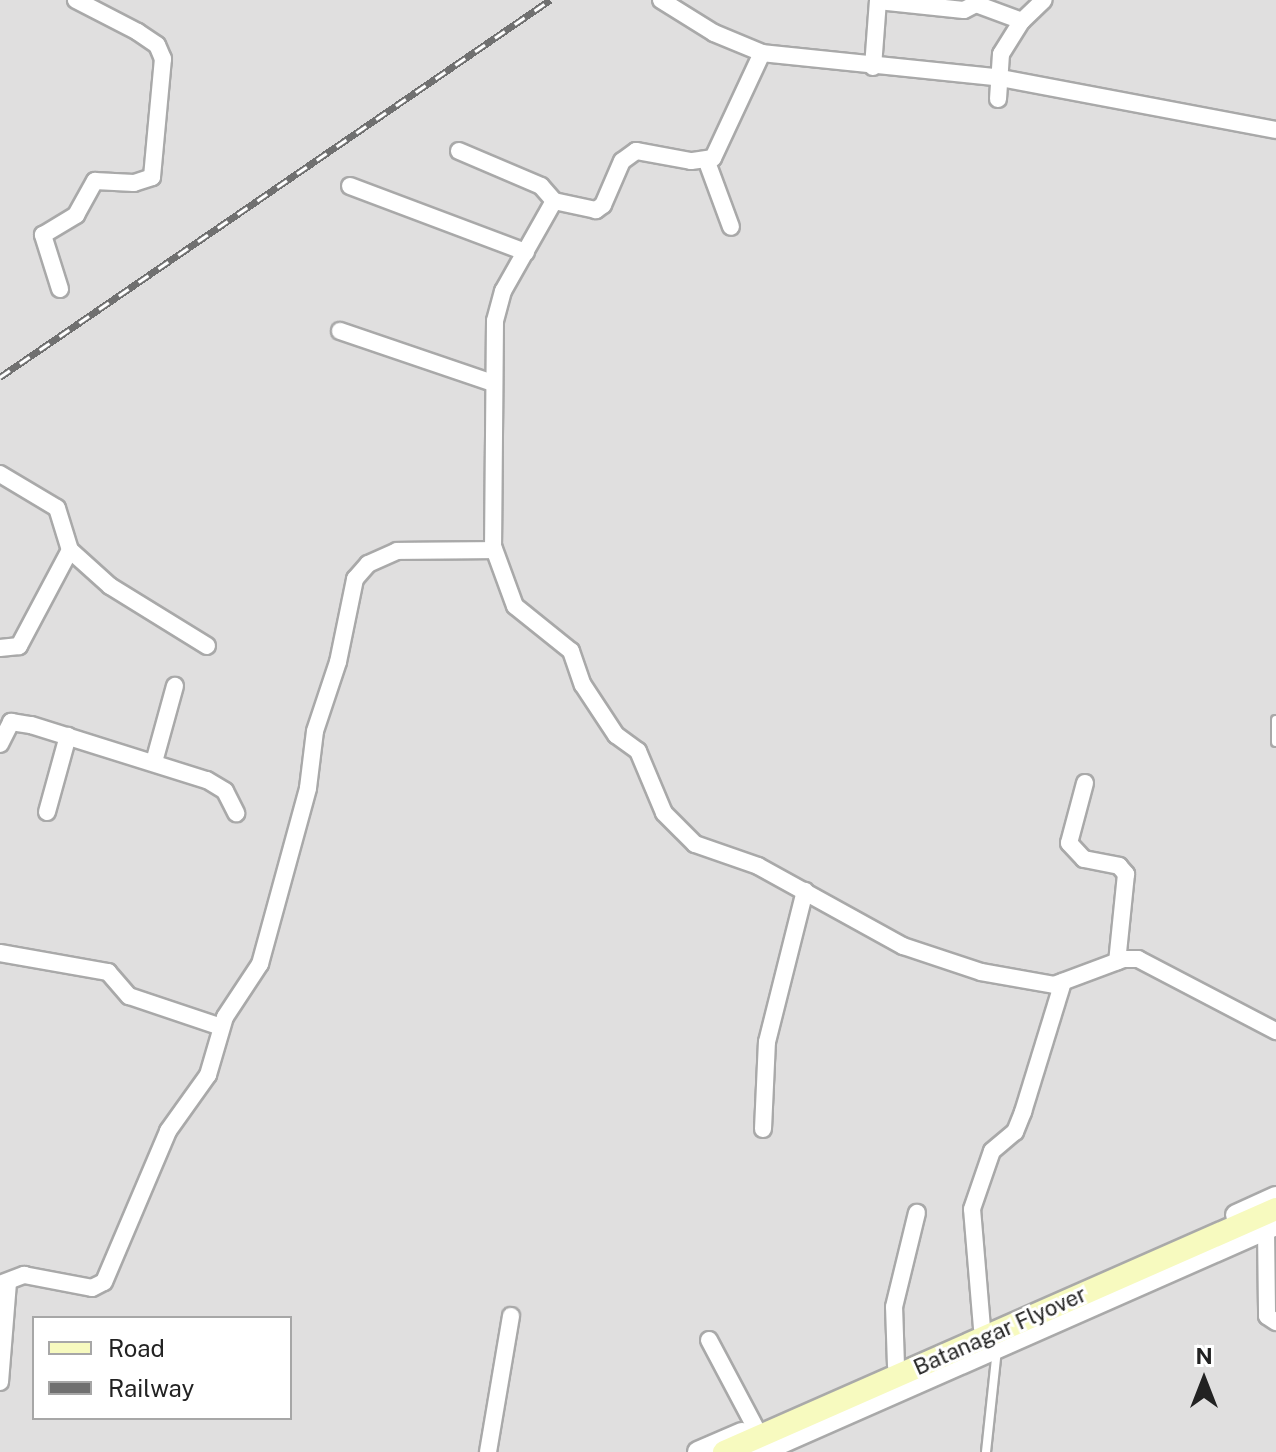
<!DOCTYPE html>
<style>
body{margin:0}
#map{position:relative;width:1276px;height:1452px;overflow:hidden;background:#f2efe9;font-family:"Public Sans",sans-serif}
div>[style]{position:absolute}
.residential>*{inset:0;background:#e0dfdf}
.roads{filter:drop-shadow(2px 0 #a9a9a9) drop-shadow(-2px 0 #a9a9a9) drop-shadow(0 2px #a9a9a9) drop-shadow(0 -2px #a9a9a9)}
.service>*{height:8px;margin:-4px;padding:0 4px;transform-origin:4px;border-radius:4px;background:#fff}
.minor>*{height:16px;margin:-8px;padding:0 8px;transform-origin:8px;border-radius:8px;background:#fff}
.tertiary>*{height:20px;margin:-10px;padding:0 10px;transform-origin:10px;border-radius:10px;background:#fff}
.secondary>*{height:22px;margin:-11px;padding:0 11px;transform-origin:11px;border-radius:11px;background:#f7fabf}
.rail>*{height:7px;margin-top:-3.5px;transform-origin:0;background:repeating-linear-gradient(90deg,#fff 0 12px,#707070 0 24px);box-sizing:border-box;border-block:2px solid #707070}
span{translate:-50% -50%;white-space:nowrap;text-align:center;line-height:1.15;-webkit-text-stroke:6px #fff;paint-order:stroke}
.street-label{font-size:22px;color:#222}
.legend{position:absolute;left:32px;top:1316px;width:260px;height:104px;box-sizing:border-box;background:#fff;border:2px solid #a7a7a7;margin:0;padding:10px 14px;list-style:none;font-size:24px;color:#222}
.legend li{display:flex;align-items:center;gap:16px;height:40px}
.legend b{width:40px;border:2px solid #a7a7a7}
.north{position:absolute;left:1164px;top:1340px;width:80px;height:80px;-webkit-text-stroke:6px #fff;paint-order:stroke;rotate:0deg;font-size:22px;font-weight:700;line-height:32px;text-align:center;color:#222}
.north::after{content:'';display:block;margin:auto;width:28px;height:36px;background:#222;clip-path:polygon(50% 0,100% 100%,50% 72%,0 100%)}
</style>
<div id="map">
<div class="residential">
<div style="clip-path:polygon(evenodd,0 0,1276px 0,1276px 1452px,0 1452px,0 0,34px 1318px,290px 1318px,290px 1418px,34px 1418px,34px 1318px)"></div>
</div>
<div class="roads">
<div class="service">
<div style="left:1276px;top:720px;width:22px;rotate:90deg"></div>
<div style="left:986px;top:1452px;width:104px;rotate:-83.9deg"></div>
</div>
<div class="minor">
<div style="left:661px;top:0;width:62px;rotate:31.9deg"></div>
<div style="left:714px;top:33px;width:52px;rotate:22.6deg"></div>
<div style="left:762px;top:53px;width:235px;rotate:5.9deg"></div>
<div style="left:996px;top:77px;width:285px;rotate:10.7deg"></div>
<div style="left:878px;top:1px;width:86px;rotate:6deg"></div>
<div style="left:964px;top:10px;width:13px;rotate:-27deg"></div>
<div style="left:976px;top:4px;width:49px;rotate:20.3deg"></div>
<div style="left:1022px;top:21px;width:30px;rotate:-44deg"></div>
<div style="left:762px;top:53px;width:116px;rotate:115deg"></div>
<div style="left:713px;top:158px;width:22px;rotate:172deg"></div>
<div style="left:691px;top:161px;width:56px;rotate:-169.7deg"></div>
<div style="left:636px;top:151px;width:17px;rotate:144deg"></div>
<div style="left:622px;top:161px;width:48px;rotate:113.4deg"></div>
<div style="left:603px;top:205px;width:9px;rotate:144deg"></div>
<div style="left:596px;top:210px;width:43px;rotate:-167.9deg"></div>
<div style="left:554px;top:201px;width:103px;rotate:119.5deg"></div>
<div style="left:503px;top:291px;width:31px;rotate:105deg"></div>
<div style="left:495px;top:321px;width:225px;rotate:90.5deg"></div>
<div style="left:493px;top:546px;width:64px;rotate:69.9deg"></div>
<div style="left:515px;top:606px;width:72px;rotate:38.8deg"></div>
<div style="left:571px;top:651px;width:36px;rotate:71deg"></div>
<div style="left:583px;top:685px;width:60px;rotate:56.6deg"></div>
<div style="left:616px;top:735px;width:27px;rotate:36deg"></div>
<div style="left:638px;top:751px;width:67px;rotate:67.2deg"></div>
<div style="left:664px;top:813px;width:44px;rotate:45deg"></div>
<div style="left:695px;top:844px;width:67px;rotate:19.2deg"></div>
<div style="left:758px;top:866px;width:166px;rotate:28.9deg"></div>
<div style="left:903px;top:946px;width:82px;rotate:18.4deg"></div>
<div style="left:981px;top:972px;width:74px;rotate:10.1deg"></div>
<div style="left:1054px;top:985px;width:75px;rotate:-20.4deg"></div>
<div style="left:1124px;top:959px;width:14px"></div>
<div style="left:1138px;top:959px;width:156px;rotate:27.6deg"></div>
<div style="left:873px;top:67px;width:67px;rotate:-85.7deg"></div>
<div style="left:998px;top:99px;width:45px;rotate:-86.2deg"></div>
<div style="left:1001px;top:54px;width:39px;rotate:-58deg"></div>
<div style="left:459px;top:151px;width:89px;rotate:23.1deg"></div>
<div style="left:541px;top:186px;width:20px;rotate:49deg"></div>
<div style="left:707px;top:162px;width:69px;rotate:69.7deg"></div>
<div style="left:350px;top:186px;width:188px;rotate:20.6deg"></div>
<div style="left:60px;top:289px;width:57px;rotate:-107.5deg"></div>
<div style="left:43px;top:235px;width:39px;rotate:-31deg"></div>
<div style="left:76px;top:215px;width:39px;rotate:-61deg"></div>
<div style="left:95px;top:181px;width:39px;rotate:3deg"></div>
<div style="left:134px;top:183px;width:19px;rotate:-18deg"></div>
<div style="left:152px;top:177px;width:119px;rotate:-84.7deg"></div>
<div style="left:163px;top:59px;width:15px;rotate:-113deg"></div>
<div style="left:157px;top:45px;width:23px;rotate:-146deg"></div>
<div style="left:138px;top:32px;width:70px;rotate:-152.7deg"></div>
<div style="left:340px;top:331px;width:162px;rotate:18.8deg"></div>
<div style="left:0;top:474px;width:66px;rotate:30.8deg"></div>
<div style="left:57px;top:508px;width:44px;rotate:72.8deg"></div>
<div style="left:70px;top:550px;width:109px;rotate:118deg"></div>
<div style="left:19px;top:646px;width:19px;rotate:174deg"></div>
<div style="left:70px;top:550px;width:54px;rotate:42deg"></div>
<div style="left:110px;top:586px;width:114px;rotate:31.7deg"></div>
<div style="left:0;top:744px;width:25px;rotate:-63deg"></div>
<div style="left:11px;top:722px;width:20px;rotate:9deg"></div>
<div style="left:31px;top:725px;width:184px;rotate:17.4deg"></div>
<div style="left:207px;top:780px;width:21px;rotate:31deg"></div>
<div style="left:225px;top:791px;width:25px;rotate:63deg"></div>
<div style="left:154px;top:762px;width:79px;rotate:-74.6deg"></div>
<div style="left:1085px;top:783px;width:62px;rotate:104.9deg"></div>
<div style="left:1069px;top:843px;width:22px;rotate:47deg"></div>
<div style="left:1084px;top:859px;width:36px;rotate:11deg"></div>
<div style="left:1119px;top:866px;width:11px;rotate:49deg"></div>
<div style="left:1126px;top:874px;width:88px;rotate:95.8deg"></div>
<div style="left:47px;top:812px;width:79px;rotate:-74.6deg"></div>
<div style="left:0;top:953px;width:110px;rotate:10deg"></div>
<div style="left:108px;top:972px;width:32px;rotate:49deg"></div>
<div style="left:129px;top:996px;width:97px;rotate:18.6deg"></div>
<div style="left:763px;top:1129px;width:87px;rotate:-87.4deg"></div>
<div style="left:767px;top:1042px;width:156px;rotate:-75.9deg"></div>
<div style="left:1266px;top:1229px;width:87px;rotate:89.3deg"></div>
<div style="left:1267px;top:1316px;width:11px;rotate:34deg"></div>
<div style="left:0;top:1284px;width:26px;rotate:-21deg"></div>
<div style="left:24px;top:1275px;width:69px;rotate:10.8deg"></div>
<div style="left:92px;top:1288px;width:13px;rotate:-27deg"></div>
<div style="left:104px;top:1282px;width:164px;rotate:-67deg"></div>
<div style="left:168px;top:1131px;width:69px;rotate:-54.5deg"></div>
<div style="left:208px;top:1075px;width:60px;rotate:-73.7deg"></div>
<div style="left:225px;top:1017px;width:64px;rotate:-56.6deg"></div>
<div style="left:260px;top:964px;width:182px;rotate:-74.7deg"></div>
<div style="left:308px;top:788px;width:57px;rotate:-83deg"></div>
<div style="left:315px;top:731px;width:73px;rotate:-71.6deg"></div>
<div style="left:338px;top:662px;width:85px;rotate:-78.4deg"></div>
<div style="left:355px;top:579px;width:20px;rotate:-49deg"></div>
<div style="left:368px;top:564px;width:32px;rotate:-24deg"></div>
<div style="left:397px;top:551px;width:97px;rotate:-0.6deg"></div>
<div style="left:982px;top:1328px;width:119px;rotate:-94.8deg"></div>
<div style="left:972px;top:1209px;width:61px;rotate:-71deg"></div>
<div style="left:992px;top:1151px;width:30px;rotate:-40deg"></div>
<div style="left:1015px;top:1132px;width:22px;rotate:-68deg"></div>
<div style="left:1023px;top:1112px;width:136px;rotate:-72.9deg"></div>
<div style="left:709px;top:1340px;width:98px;rotate:62.1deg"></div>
<div style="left:896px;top:1366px;width:59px;rotate:-91.9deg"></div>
<div style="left:894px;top:1307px;width:97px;rotate:-76.3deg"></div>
<div style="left:0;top:1382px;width:100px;rotate:-85.4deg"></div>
<div style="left:488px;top:1452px;width:138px;rotate:-80.4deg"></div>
</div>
<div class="tertiary">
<div style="left:1236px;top:1215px;width:44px;rotate:-24.2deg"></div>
<div style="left:698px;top:1452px;width:48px;rotate:-23.4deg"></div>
<div style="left:761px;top:1452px;width:563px;rotate:-23.79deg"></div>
</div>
<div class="secondary">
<div style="left:724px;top:1452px;width:603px;rotate:-23.76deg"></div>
</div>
</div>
<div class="rail">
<div style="left:0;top:377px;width:667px;rotate:-34.43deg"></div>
</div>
<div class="street-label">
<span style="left:1000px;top:1331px;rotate:-24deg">Batanagar Flyover</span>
</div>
<ul class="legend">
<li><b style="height:10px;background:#f7fabf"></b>Road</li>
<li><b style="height:10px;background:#707070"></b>Railway</li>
</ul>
<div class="north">N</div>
</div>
